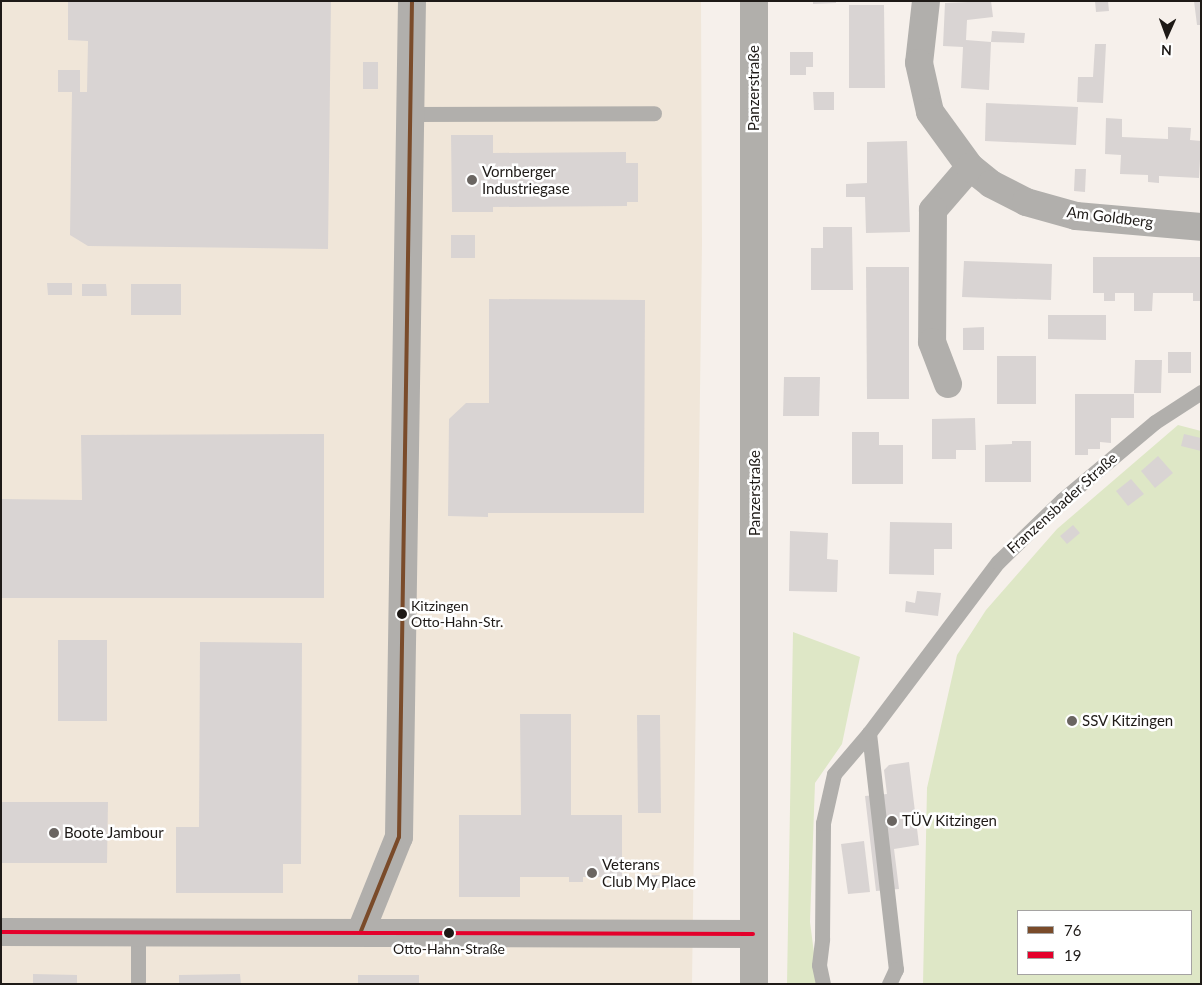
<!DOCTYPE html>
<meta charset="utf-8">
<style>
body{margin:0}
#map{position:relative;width:1202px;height:985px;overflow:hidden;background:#f6f0eb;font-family:Lato,sans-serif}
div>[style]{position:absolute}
.commercial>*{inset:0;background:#f0e6d9}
.green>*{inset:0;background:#dee7c6}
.building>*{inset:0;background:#d9d4d3}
.service>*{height:15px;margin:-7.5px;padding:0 7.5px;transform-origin:7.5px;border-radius:7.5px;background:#b1afac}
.minor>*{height:28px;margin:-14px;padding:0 14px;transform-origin:14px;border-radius:14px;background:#b1afac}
.secondary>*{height:28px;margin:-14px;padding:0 14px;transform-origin:14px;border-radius:14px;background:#b1afab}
.bus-1>*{height:4px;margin:-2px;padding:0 2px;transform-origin:2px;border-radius:2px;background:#7a4b2a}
.bus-2>*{height:4px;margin:-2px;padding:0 2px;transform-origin:2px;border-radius:2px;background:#e4002b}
.dots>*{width:14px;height:14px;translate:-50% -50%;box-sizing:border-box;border:2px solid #fff;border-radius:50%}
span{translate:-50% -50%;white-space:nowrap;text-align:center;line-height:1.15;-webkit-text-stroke:5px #fff;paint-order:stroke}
.bus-label{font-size:14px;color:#1e1a17}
.left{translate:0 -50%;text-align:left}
.street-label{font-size:15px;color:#1e1a17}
.poi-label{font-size:15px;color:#1e1a17}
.frame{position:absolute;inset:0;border:2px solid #1e1a17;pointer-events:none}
.legend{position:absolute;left:1017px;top:910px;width:175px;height:65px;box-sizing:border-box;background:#fff;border:1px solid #a5a3a2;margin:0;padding:6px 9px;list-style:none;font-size:15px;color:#1e1a17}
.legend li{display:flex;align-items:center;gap:10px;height:25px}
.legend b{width:25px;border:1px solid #a5a3a2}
.north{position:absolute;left:1142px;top:10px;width:50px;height:50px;-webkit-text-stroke:4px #fff;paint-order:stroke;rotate:182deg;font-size:14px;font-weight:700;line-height:20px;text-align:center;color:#1e1a17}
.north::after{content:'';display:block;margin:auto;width:18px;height:22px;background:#1e1a17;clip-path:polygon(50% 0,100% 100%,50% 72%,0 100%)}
</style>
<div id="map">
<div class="commercial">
<div style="clip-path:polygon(1px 1px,701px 1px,702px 244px,692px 984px,1px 984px)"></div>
</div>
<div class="green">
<div style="clip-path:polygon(evenodd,1178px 425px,1201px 431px,1201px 984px,923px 984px,927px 788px,957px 655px,986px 610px,1057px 529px,1178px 425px,1018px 911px,1191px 911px,1191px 974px,1018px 974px,1018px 911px)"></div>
<div style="clip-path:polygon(793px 632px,860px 657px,842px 744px,815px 783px,810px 922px,818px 984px,787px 984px)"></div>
</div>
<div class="building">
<div style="clip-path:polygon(68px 1px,331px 1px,328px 249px,88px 246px,70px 235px,72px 92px,58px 92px,58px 70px,80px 70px,80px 92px,87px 92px,88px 41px,68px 40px)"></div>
<div style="clip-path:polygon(813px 1px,836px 1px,836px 3px,813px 4px)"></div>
<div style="clip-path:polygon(991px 1px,993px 17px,967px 20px,966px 40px,991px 42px,989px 90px,961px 88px,963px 47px,943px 46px,945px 3px)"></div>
<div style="clip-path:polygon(1095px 1px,1108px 1px,1109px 11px,1096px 12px)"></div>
<div style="clip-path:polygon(1194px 1px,1201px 1px,1201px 25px,1197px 25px)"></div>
<div style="clip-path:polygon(849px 5px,884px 5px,885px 88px,849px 88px)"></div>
<div style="clip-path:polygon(992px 31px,1025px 33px,1024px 43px,991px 42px)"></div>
<div style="clip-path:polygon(1095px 44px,1106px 44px,1103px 103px,1077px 102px,1078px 77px,1093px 77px)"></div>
<div style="clip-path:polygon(790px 52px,813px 52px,813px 67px,806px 67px,806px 75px,790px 75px)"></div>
<div style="clip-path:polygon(363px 62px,378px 62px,378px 89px,363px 89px)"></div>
<div style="clip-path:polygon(813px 92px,834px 92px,834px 110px,814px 110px)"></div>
<div style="clip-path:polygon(986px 103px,1078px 107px,1076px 145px,985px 141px)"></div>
<div style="clip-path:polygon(1106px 118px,1122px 119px,1122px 137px,1168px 139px,1168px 127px,1191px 128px,1190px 140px,1201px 141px,1199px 178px,1159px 176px,1159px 183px,1148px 182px,1148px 175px,1120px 174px,1121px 155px,1105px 154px)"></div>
<div style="clip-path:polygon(451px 135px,493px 135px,493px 153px,626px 152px,626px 163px,638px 163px,638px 202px,627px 202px,627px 206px,493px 207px,493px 212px,452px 212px)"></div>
<div style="clip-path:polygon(907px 141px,910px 232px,866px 233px,865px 197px,846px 197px,846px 184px,867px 183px,867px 142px)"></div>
<div style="clip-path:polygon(1075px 169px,1086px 169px,1085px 192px,1074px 191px)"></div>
<div style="clip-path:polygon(823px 227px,852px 227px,853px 290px,811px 290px,811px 248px,823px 248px)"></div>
<div style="clip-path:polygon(451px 235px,475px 235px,475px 258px,451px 258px)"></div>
<div style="clip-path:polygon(1093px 257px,1201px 257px,1201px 301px,1193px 301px,1193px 293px,1153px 293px,1152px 311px,1134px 311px,1134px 293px,1115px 293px,1115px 301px,1104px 301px,1104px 293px,1093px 293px)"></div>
<div style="clip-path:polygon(964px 261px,1052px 264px,1051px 300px,962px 297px)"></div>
<div style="clip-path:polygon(866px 267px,909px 267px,909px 399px,867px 399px)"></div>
<div style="clip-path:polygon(47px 283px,72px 283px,72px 295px,48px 295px)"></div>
<div style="clip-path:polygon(82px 284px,106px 284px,107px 296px,82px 296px)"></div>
<div style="clip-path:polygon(131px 284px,181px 284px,181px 315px,131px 315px)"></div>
<div style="clip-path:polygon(489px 299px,645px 300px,644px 513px,488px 513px,488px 517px,448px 516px,449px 419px,466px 403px,489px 403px)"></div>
<div style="clip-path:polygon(1048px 315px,1106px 315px,1106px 340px,1048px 339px)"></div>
<div style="clip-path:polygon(984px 327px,984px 350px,963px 350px,963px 328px)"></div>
<div style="clip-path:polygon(1168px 352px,1191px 352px,1191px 373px,1168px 373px)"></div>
<div style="clip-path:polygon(997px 356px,1036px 356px,1036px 404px,997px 404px)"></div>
<div style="clip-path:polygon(1135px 360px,1162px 360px,1161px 393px,1134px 393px)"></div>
<div style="clip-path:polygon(784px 377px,820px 377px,819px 416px,783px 416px)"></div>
<div style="clip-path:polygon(1075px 394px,1134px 394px,1134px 418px,1111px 418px,1111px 443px,1100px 442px,1100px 449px,1088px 449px,1088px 455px,1075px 455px)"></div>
<div style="clip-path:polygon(975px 418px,976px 450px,956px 450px,956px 459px,932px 459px,932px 419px)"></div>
<div style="clip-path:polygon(852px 432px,879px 432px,879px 445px,903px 445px,903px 484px,852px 484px)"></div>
<div style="clip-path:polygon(324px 434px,324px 598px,1px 598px,1px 499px,82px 500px,81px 435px)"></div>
<div style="clip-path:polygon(1184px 434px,1201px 438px,1201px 451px,1181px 446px)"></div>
<div style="clip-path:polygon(1012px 441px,1031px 441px,1031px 482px,985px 482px,985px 445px,1012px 444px)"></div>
<div style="clip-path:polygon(1158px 456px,1173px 473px,1155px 488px,1141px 471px)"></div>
<div style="clip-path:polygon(1131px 479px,1144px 494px,1128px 506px,1116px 491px)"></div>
<div style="clip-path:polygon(890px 522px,952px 523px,952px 549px,934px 549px,934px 575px,889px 574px)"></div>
<div style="clip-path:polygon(1073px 525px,1080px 533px,1067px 544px,1060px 536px)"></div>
<div style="clip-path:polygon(790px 531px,828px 533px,827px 559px,838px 560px,837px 592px,789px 591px)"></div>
<div style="clip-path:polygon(917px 591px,941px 593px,938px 616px,905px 612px,906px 601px,915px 603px)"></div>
<div style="clip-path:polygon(58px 640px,107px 640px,107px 721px,58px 721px)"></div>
<div style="clip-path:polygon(200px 642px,302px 643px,301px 864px,283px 864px,283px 893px,176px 893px,176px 827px,199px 827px)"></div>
<div style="clip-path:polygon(520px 714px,571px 714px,571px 815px,622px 815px,622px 877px,583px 877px,583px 882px,569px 882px,569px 877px,520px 877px,520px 897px,459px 897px,459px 815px,521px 815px)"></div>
<div style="clip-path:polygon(637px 715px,660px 715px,661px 813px,638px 813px)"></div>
<div style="clip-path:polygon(909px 762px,919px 845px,894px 849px,899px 889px,876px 891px,865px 796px,887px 794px,884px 770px,889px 765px)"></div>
<div style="clip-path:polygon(1px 802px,108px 802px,107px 863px,1px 863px)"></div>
<div style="clip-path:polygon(864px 841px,870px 892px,848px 894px,841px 844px)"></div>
<div style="clip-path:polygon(652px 875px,676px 876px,675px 888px,652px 888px)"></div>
<div style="clip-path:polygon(33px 974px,77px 975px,77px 984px,33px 984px)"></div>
<div style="clip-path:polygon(240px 974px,241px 984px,179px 984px,179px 975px)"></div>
<div style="clip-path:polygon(358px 975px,419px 975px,419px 984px,358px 984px)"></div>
</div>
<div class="service">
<div style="left:412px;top:114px;width:242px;rotate:-0.2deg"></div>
<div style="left:869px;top:733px;width:238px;rotate:83.5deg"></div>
<div style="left:896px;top:969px;width:17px;rotate:115deg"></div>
<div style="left:138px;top:933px;width:51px;rotate:90deg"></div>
<div style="left:823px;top:984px;width:19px;rotate:-102deg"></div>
<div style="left:819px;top:965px;width:26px;rotate:-83deg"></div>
<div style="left:822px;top:939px;width:116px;rotate:-89.5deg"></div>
<div style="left:823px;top:823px;width:50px;rotate:-77.3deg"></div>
<div style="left:834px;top:774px;width:54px;rotate:-49.5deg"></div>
<div style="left:869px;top:733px;width:214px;rotate:-53deg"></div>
<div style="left:998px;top:562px;width:89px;rotate:-44.1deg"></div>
<div style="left:1062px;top:500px;width:121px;rotate:-40deg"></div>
<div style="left:1155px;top:422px;width:55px;rotate:-33.1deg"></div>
</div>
<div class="minor">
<div style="left:926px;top:1px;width:62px;rotate:96.4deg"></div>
<div style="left:919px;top:63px;width:50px;rotate:77.3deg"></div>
<div style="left:930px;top:112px;width:68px;rotate:54deg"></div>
<div style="left:970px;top:167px;width:57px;rotate:130.7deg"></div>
<div style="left:933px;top:210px;width:132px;rotate:90.4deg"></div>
<div style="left:932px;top:342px;width:45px;rotate:69.1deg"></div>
<div style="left:970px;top:167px;width:27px;rotate:39deg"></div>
<div style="left:991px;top:184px;width:39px;rotate:27deg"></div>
<div style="left:1026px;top:202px;width:52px;rotate:15.6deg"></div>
<div style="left:1076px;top:216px;width:125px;rotate:5deg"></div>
<div style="left:361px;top:931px;width:101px;rotate:-68deg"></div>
<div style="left:399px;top:837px;width:836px;rotate:-89.11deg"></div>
<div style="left:1px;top:932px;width:752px;rotate:0.15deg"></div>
</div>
<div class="secondary">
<div style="left:754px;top:984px;width:983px;rotate:-90deg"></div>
</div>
<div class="bus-1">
<div style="left:361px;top:931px;width:101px;rotate:-68deg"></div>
<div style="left:399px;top:837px;width:836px;rotate:-89.11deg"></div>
</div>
<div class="bus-2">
<div style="left:1px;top:932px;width:752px;rotate:0.15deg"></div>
</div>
<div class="dots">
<div style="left:472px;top:180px;background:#6a6561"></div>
<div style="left:402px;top:614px;background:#1e1a17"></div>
<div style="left:1072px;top:721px;background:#6a6561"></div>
<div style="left:892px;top:821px;background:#6a6561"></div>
<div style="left:54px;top:833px;background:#6a6561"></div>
<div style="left:592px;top:873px;background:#6a6561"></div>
<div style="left:449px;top:933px;background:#1e1a17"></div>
</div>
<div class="bus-label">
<span class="left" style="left:411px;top:614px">Kitzingen<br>Otto-Hahn-Str.</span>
<span style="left:449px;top:949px">Otto-Hahn-Straße</span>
</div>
<div class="street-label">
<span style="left:754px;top:88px;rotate:-90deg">Panzerstraße</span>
<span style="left:1110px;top:217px;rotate:7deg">Am Goldberg</span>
<span style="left:755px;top:493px;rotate:-90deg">Panzerstraße</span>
<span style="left:1062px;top:503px;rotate:-42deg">Franzensbader Straße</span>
</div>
<div class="poi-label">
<span class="left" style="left:482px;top:180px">Vornberger<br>Industriegase</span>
<span class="left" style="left:1082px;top:721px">SSV Kitzingen</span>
<span class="left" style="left:902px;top:821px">TÜV Kitzingen</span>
<span class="left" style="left:64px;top:833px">Boote Jambour</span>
<span class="left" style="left:602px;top:873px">Veterans<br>Club My Place</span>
</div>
<div class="frame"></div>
<ul class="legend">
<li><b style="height:6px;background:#7a4b2a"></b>76</li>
<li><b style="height:6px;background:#e4002b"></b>19</li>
</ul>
<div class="north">N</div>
</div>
